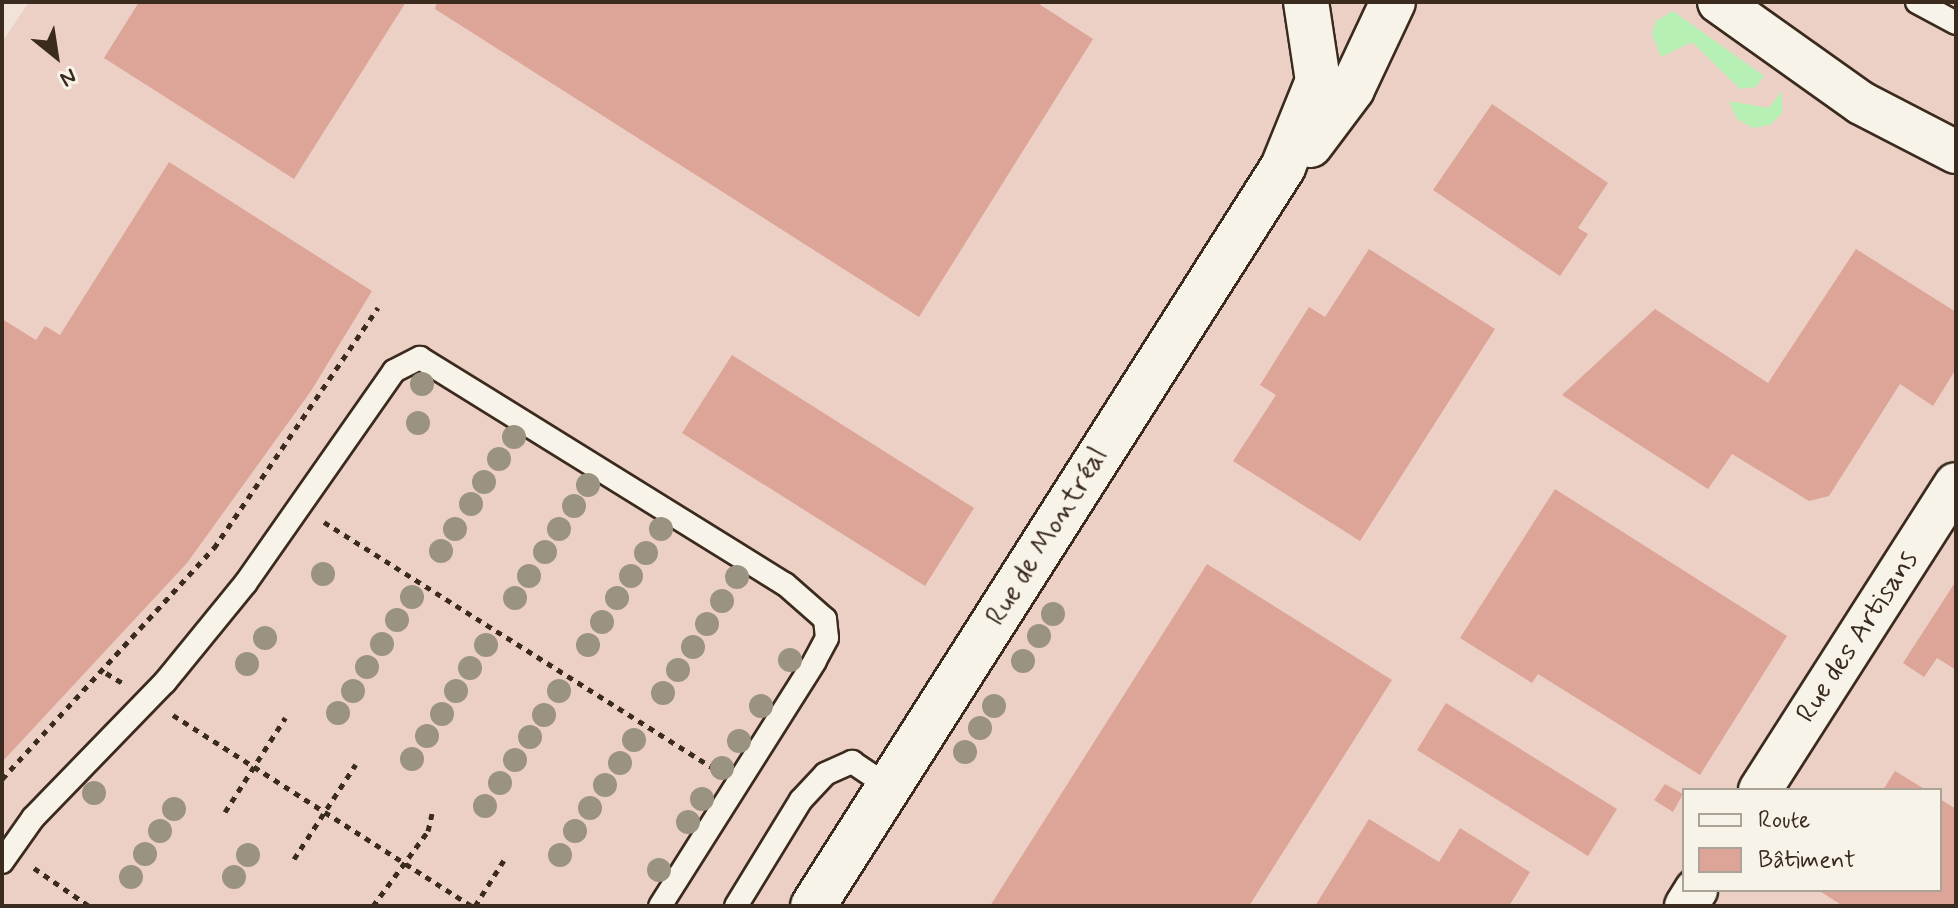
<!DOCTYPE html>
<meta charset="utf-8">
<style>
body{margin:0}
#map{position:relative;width:1958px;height:908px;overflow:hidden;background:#f2e3d8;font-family:Mynerve,sans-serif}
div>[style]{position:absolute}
.built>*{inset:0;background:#ecd0c5}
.green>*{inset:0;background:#b6f0b4}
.building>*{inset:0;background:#dda598}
.path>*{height:5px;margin-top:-2.5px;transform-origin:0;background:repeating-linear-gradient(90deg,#3b2a1e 0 6px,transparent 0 12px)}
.roads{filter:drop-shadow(2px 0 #3b2a1e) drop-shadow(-2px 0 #3b2a1e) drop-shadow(0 2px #3b2a1e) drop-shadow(0 -2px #3b2a1e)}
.service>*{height:22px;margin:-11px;padding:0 11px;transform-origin:11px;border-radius:11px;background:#f7f3e8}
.minor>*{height:42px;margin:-21px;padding:0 21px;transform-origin:21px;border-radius:21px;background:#f7f3e8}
.tertiary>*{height:44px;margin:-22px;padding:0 22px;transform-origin:22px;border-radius:22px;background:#f7f3e8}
.trees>*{width:24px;height:24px;margin:-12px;border-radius:50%;background:#9b9382}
span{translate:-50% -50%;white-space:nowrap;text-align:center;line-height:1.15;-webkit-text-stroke:8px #f7f3e8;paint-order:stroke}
.street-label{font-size:28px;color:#3b2a1e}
.frame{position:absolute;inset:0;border:4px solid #3b2a1e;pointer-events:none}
.legend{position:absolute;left:1682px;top:788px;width:260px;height:104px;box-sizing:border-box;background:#f7f3e8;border:2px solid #aca397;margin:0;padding:10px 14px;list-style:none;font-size:24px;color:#3b2a1e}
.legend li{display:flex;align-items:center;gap:16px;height:40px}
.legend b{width:40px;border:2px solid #aca397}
.north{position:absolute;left:16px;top:16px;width:80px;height:80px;-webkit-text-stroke:6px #f7f3e8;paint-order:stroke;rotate:150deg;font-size:22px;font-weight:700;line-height:32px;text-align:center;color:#3b2a1e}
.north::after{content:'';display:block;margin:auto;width:28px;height:36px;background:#3b2a1e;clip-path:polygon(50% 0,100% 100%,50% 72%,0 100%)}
</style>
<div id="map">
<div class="built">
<div style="clip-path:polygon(evenodd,29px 2px,1956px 2px,1956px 906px,2px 906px,2px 42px,29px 2px,1684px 790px,1940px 790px,1940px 890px,1684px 890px,1684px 790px)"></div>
</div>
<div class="green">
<div style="clip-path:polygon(1673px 11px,1764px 76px,1756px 87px,1740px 89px,1692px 42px,1661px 57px,1652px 34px,1656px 21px)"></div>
<div style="clip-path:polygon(1782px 91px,1782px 113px,1770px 125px,1753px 128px,1737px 119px,1729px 101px,1769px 108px)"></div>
</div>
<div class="building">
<div style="clip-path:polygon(139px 2px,406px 2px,294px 179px,104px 58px)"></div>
<div style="clip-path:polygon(437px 2px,1036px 2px,1093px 39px,919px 317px,435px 9px)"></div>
<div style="clip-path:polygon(1492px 104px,1608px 183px,1578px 228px,1588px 234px,1560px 276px,1433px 190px)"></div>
<div style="clip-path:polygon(169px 162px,372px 291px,311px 391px,187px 563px,2px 762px,2px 319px,36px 340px,45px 326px,60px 335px)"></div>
<div style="clip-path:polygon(1369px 249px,1495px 329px,1360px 541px,1233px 461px,1276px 395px,1260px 385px,1309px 307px,1325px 317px)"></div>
<div style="clip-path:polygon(1856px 249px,1956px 312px,1956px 369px,1933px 406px,1900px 384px,1829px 496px,1809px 501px,1732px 454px,1708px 489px,1562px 395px,1655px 309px,1768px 383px)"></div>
<div style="clip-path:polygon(732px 355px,974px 508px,925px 586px,682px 433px)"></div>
<div style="clip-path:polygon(1555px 489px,1787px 636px,1700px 775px,1538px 674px,1532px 683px,1460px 638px)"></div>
<div style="clip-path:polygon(1207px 564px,1392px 680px,1249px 906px,990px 906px)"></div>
<div style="clip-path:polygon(1956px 581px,1956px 670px,1937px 658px,1924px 677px,1903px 663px)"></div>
<div style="clip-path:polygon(1446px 703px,1617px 809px,1588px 856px,1417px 750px)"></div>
<div style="clip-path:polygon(1895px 771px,1926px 790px,1883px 790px)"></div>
<div style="clip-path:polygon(1665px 784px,1683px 794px,1673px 812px,1654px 800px)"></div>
<div style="clip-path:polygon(1940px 799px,1956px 809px,1956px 906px,1843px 906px,1818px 890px,1940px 890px)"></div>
<div style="clip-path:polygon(1369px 819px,1439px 862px,1460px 828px,1530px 872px,1509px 906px,1315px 906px)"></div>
</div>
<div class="path">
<div style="left:324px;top:522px;width:462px;rotate:32.3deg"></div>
<div style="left:106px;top:673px;width:21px;rotate:31deg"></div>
<div style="left:173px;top:715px;width:355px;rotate:32.6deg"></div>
<div style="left:2px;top:779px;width:314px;rotate:-47.5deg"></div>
<div style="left:214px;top:548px;width:291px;rotate:-55.7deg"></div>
<div style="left:225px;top:812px;width:112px;rotate:-57.4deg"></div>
<div style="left:294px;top:859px;width:113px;rotate:-56.9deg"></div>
<div style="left:34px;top:868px;width:67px;rotate:34.6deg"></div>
<div style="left:373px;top:906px;width:93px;rotate:-53.7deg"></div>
<div style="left:428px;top:831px;width:18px;rotate:-77deg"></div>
<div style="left:475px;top:906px;width:54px;rotate:-57.8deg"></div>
</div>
<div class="roads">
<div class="service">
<div style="left:1917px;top:2px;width:44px;rotate:28.3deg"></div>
<div style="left:2px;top:862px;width:54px;rotate:-54.8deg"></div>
<div style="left:33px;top:818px;width:190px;rotate:-45.9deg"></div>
<div style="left:165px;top:682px;width:127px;rotate:-50.8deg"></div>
<div style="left:245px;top:584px;width:260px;rotate:-55deg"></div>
<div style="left:394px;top:371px;width:29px;rotate:-27deg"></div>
<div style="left:420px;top:358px;width:429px;rotate:31.8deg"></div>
<div style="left:785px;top:584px;width:53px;rotate:41.2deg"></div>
<div style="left:825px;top:619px;width:19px;rotate:84deg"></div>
<div style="left:827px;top:638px;width:26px;rotate:118deg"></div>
<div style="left:815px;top:661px;width:290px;rotate:122.3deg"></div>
<div style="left:736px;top:906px;width:124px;rotate:-58.5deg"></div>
<div style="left:801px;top:800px;width:35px;rotate:-47deg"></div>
<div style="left:825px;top:774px;width:30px;rotate:-24deg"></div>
<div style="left:852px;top:762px;width:45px;rotate:34deg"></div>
</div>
<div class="minor">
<div style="left:1719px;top:2px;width:174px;rotate:35.4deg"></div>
<div style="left:1861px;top:103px;width:107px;rotate:27.3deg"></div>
<div style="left:1760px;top:790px;width:363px;rotate:-57.4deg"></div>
<div style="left:1686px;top:906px;width:19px;rotate:-58deg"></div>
</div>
<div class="tertiary">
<div style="left:1310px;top:145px;width:70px;rotate:-53.1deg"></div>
<div style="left:1352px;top:89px;width:96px;rotate:-64.8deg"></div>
<div style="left:813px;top:906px;width:876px;rotate:-57.54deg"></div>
<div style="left:1283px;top:167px;width:93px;rotate:-67.9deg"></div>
<div style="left:1318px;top:81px;width:80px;rotate:-98.6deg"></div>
</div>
</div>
<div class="trees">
<div style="left:422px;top:384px"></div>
<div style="left:418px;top:423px"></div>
<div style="left:514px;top:437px"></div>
<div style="left:499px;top:459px"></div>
<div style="left:484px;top:482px"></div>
<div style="left:588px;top:485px"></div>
<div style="left:471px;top:504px"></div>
<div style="left:574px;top:506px"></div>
<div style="left:455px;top:529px"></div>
<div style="left:559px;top:529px"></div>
<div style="left:661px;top:529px"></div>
<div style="left:441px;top:551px"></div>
<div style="left:545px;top:552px"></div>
<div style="left:646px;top:553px"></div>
<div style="left:323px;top:574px"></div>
<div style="left:529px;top:576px"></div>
<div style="left:631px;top:576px"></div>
<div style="left:737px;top:577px"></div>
<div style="left:412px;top:597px"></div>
<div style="left:515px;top:598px"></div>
<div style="left:617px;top:598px"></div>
<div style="left:722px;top:601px"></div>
<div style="left:1053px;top:614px"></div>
<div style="left:397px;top:620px"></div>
<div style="left:602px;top:622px"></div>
<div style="left:707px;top:624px"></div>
<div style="left:1039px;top:636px"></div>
<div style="left:265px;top:638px"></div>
<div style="left:382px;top:644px"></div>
<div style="left:486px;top:645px"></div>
<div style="left:588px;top:645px"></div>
<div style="left:693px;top:647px"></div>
<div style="left:790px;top:660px"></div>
<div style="left:1023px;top:661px"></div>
<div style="left:247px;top:664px"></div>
<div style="left:367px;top:667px"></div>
<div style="left:470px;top:668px"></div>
<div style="left:678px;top:670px"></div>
<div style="left:353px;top:691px"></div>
<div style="left:456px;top:691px"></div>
<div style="left:559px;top:691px"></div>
<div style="left:663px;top:693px"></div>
<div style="left:761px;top:706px"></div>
<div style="left:994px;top:706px"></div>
<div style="left:338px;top:713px"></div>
<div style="left:442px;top:714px"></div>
<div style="left:544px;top:715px"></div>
<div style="left:980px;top:728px"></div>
<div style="left:427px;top:736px"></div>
<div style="left:530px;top:737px"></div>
<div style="left:634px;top:740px"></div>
<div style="left:739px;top:741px"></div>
<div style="left:965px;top:752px"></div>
<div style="left:412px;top:759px"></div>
<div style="left:515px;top:760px"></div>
<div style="left:620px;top:763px"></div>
<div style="left:722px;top:768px"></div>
<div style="left:500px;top:783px"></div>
<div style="left:605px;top:785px"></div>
<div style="left:94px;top:793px"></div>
<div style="left:702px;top:799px"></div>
<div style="left:485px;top:806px"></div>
<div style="left:590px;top:808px"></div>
<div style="left:174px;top:809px"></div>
<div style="left:688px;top:822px"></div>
<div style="left:160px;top:831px"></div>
<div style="left:575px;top:831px"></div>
<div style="left:145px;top:854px"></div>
<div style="left:248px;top:855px"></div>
<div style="left:560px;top:855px"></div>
<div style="left:659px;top:870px"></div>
<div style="left:131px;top:877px"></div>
<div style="left:234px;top:877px"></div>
</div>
<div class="street-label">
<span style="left:1048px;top:537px;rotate:-58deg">Rue de Montréal</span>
<span style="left:1858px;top:637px;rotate:-57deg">Rue des Artisans</span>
</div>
<div class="frame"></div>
<ul class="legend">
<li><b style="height:10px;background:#f7f3e8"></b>Route</li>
<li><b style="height:22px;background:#dda598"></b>Bâtiment</li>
</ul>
<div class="north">N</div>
</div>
